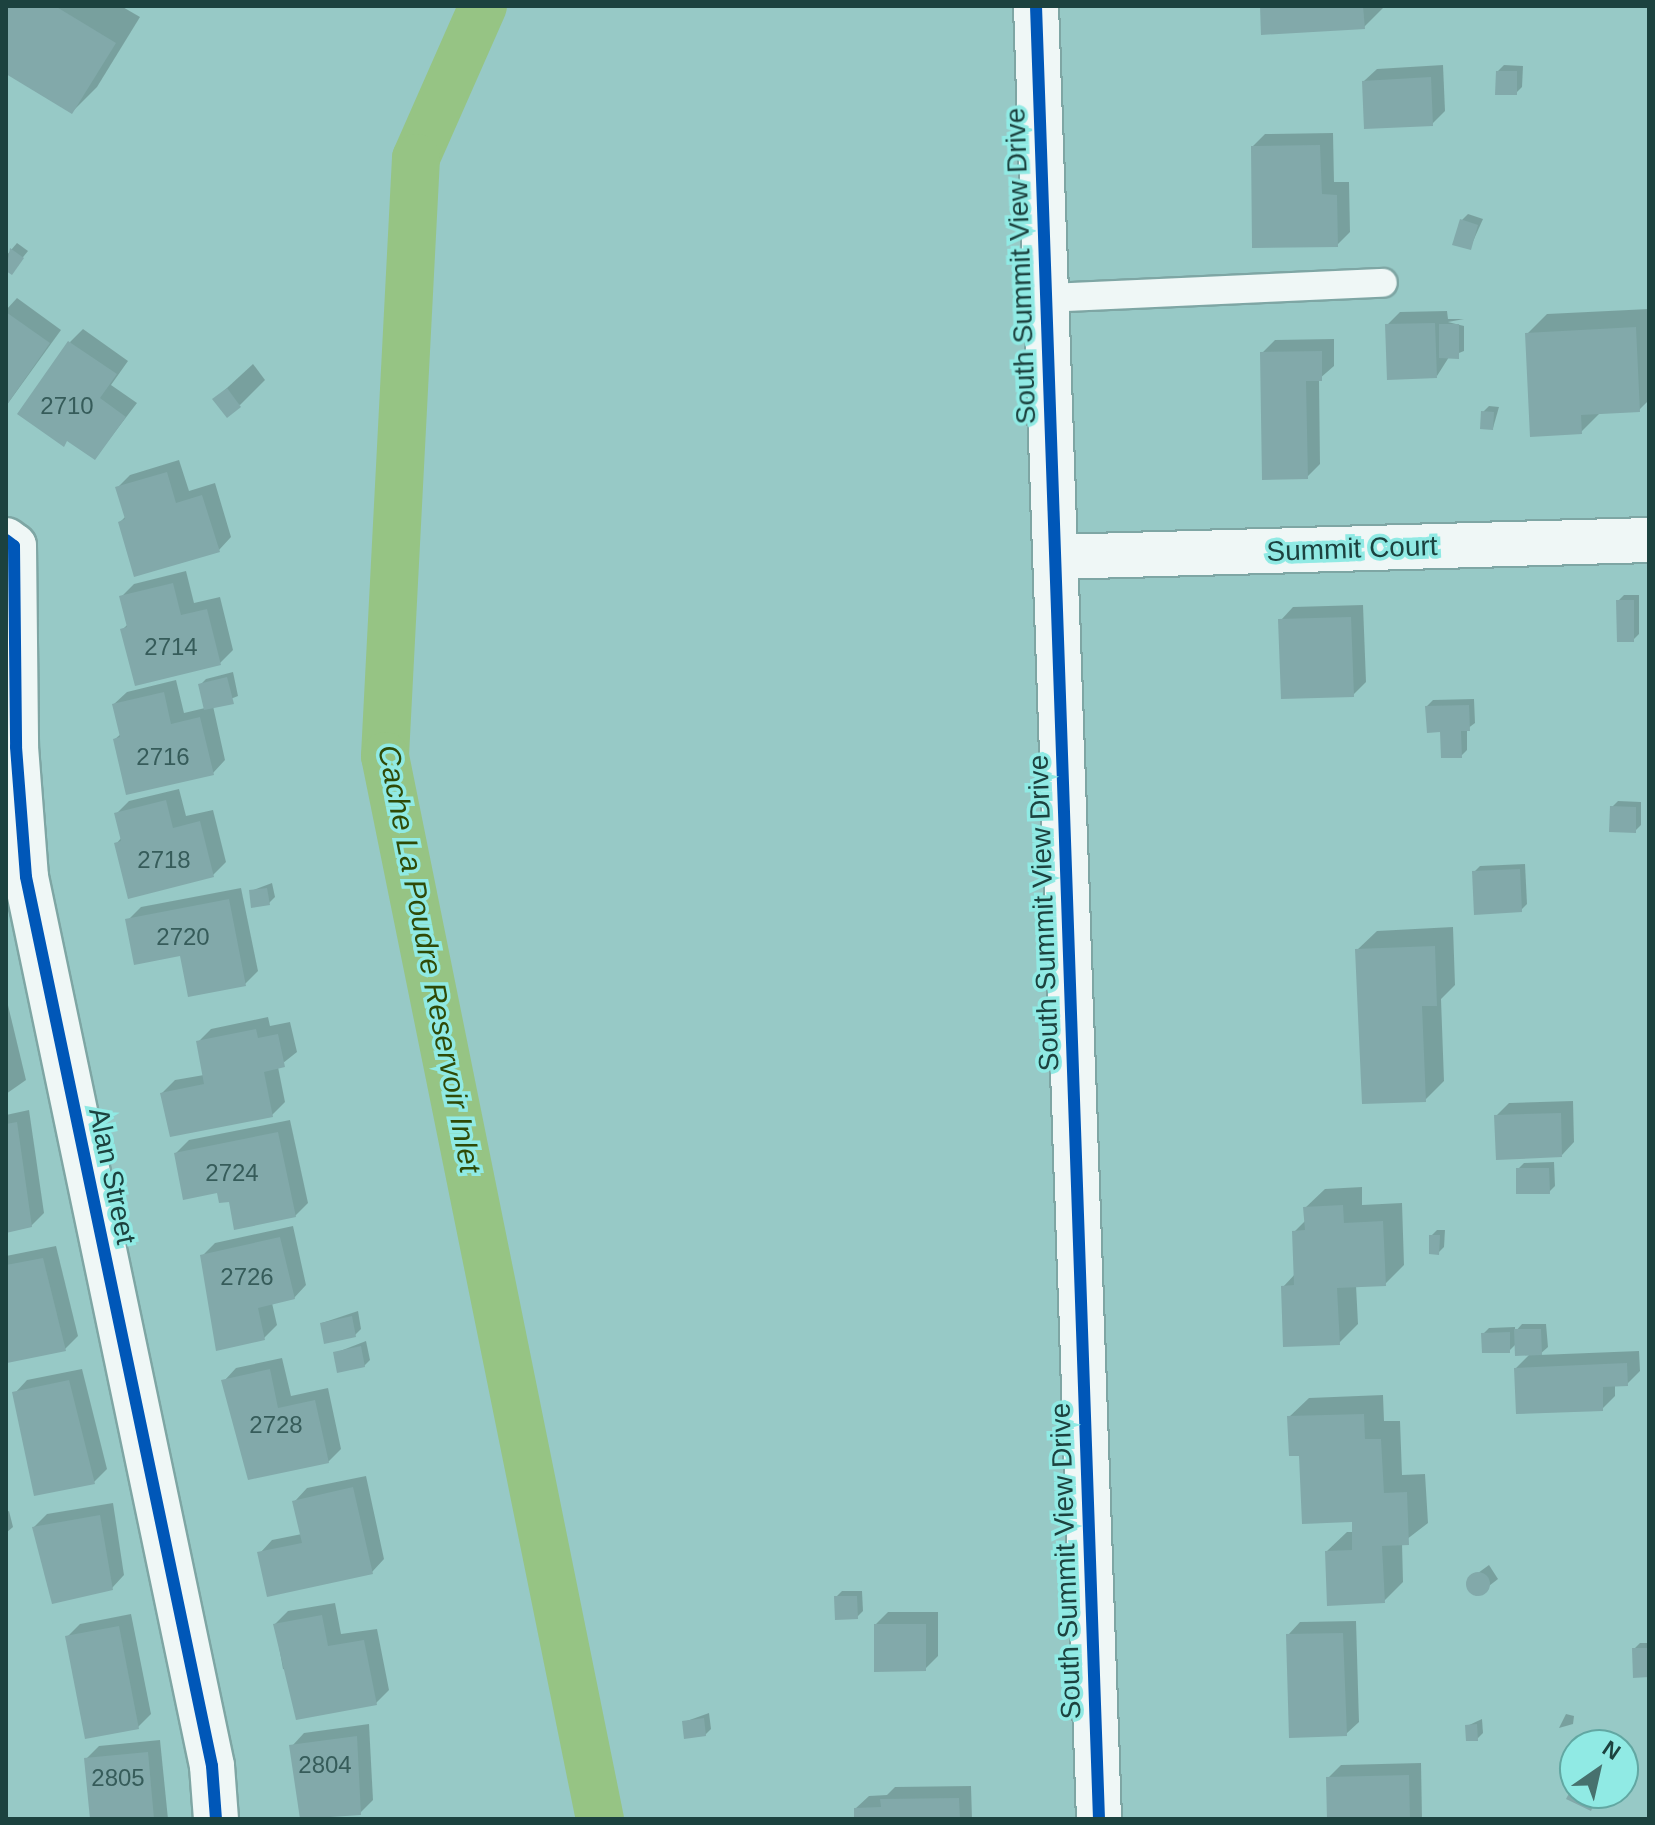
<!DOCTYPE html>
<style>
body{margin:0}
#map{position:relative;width:1655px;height:1825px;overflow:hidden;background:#97c9c6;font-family:Arial,sans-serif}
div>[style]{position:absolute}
.shadow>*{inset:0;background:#0003}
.canal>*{height:48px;margin:-24px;padding:0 24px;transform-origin:24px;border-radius:24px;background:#96c484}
.building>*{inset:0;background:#82a9aa}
.round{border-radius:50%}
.roads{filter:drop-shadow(2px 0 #7ea6a4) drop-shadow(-2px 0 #7ea6a4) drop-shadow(0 2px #7ea6a4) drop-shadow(0 -2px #7ea6a4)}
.service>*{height:28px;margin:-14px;padding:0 14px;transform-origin:14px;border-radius:14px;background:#eff7f6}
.minor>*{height:44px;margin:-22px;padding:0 22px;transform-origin:22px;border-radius:22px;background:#eff7f6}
.tertiary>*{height:44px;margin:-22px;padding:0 22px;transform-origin:22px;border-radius:22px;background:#eff7f6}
.cycleway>*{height:12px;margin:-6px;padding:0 6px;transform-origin:6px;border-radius:6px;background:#0057b8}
span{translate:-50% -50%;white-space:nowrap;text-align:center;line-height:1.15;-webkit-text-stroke:7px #90eae4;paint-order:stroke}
.number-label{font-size:24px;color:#365c5a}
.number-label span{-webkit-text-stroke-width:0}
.street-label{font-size:28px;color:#1c423f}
.water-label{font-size:30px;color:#2f4a07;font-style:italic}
.frame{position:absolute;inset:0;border:8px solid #1c423f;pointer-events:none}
.north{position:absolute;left:1559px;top:1729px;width:80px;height:80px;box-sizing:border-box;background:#90eae4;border:2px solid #62a7a2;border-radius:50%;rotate:34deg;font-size:22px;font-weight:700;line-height:32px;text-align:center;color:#1c423f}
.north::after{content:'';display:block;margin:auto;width:28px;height:36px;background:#47716e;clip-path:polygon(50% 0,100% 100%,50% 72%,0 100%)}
</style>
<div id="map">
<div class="shadow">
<div style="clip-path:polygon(6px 6px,121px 6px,140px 17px,97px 87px,72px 112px,6px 72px)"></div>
<div style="clip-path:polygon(1262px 6px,1383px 6px,1383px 8px,1364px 27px)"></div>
<div style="clip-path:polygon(1443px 65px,1445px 111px,1432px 124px,1364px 81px,1377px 69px)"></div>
<div style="clip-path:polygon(1504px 65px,1523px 66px,1522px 87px,1516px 93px,1498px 71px)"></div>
<div style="clip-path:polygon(1333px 133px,1334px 182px,1349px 182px,1350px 232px,1337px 245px,1253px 146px,1265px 134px)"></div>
<div style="clip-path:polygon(1468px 214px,1483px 219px,1470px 248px,1462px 220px)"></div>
<div style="clip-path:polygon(17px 243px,28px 251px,11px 272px,6px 256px)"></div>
<div style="clip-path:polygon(17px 298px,61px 330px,6px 406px,6px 310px)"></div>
<div style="clip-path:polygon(1649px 309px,1649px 400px,1639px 410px,1601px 412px,1581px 432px,1527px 334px,1547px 314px)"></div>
<div style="clip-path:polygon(1447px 311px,1448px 319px,1464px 319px,1448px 322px,1464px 326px,1464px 351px,1449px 357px,1437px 376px,1387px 325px,1400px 312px)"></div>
<div style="clip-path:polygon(83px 329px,128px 361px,111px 385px,137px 403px,95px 458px,70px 342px)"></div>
<div style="clip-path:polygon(1334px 339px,1334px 366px,1319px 379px,1320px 464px,1307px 477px,1262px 353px,1275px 340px)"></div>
<div style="clip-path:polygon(253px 364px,265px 380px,240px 405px,215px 399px)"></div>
<div style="clip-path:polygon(1489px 406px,1499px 407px,1493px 428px,1483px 412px)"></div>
<div style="clip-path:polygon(179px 460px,189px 491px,215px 483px,231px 537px,219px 550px,120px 522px,126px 516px,117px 488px,130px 475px)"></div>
<div style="clip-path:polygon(186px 571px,194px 603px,220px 597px,233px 650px,220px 663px,122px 630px,128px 624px,121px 597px,134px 584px)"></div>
<div style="clip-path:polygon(1624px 595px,1639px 595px,1639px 634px,1633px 640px,1618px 601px)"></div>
<div style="clip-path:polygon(1363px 605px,1366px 682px,1353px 695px,1281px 620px,1293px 607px)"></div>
<div style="clip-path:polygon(233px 672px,238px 696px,213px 706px,225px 760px,213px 773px,115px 739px,122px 733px,114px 704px,127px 692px,176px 680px,184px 713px,205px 708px,200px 685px,206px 679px)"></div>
<div style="clip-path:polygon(1474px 699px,1475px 723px,1467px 729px,1467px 750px,1461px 756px,1427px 706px,1433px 700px)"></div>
<div style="clip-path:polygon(179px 789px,186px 816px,213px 810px,226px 862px,213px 875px,116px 844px,122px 837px,116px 814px,129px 801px)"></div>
<div style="clip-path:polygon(1618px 801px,1641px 802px,1641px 825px,1635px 831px,1612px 807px)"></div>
<div style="clip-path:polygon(1525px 864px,1527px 904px,1521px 910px,1474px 872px,1480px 866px)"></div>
<div style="clip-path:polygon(272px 883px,275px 897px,269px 903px,251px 891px)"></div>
<div style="clip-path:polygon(241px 888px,258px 971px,245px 984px,128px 920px,141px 907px)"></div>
<div style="clip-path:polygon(1453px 927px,1455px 985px,1441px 999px,1444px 1081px,1425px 1100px,1357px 950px,1377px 931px)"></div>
<div style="clip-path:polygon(6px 997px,26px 1080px,6px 1094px)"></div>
<div style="clip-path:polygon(268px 1017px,270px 1026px,290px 1022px,297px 1052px,278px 1067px,285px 1102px,272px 1115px,162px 1093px,175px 1080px,204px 1075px,198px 1042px,211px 1029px)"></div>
<div style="clip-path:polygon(1573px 1101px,1574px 1142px,1562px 1155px,1496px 1116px,1509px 1103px)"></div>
<div style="clip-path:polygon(29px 1110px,44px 1213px,31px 1226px,6px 1231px,6px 1115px)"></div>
<div style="clip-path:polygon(290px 1120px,308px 1203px,295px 1216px,230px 1199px,176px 1153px,189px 1140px)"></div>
<div style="clip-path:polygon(1554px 1162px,1555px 1186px,1549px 1192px,1518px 1169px,1524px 1163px)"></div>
<div style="clip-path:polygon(1362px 1187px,1362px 1205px,1402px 1203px,1404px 1265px,1385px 1284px,1356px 1285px,1358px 1324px,1339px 1343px,1283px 1287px,1296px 1273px,1294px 1232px,1306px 1220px,1305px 1208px,1325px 1189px)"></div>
<div style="clip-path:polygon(293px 1226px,306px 1285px,294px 1298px,272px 1303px,277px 1325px,264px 1338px,202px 1256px,215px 1243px)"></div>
<div style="clip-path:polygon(1437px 1230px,1445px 1230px,1444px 1247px,1438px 1253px,1431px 1236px)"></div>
<div style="clip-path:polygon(56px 1246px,78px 1336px,65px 1349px,9px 1360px,6px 1256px)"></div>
<div style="clip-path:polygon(358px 1311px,361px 1329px,355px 1335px,322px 1323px)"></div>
<div style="clip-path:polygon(1522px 1324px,1546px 1324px,1548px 1347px,1539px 1355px,1639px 1351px,1640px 1371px,1627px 1384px,1615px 1385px,1615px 1396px,1602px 1409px,1516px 1368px,1531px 1353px,1517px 1343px,1509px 1351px,1483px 1334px,1489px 1328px,1515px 1327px,1515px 1332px)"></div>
<div style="clip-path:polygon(366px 1341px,370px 1360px,364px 1366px,335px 1353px)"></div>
<div style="clip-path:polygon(282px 1358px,291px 1396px,328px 1388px,341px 1449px,328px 1462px,224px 1381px,236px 1368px)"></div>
<div style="clip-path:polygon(82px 1369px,107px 1469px,94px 1482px,15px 1393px,27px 1380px)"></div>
<div style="clip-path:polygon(1383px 1395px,1384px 1421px,1400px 1421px,1402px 1475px,1425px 1474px,1428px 1523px,1402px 1543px,1403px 1582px,1384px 1601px,1327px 1551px,1347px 1532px,1354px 1532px,1354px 1520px,1301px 1453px,1289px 1417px,1309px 1398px)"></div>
<div style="clip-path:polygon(366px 1476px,384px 1559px,372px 1572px,260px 1553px,272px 1540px,302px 1534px,295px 1501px,307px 1488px)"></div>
<div style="clip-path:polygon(113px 1503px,124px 1575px,112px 1588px,34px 1527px,47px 1514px)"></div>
<div style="clip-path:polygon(9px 1511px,13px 1527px,6px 1533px,6px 1512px)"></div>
<div style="clip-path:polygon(1489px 1565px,1498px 1579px,1476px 1596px,1467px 1581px)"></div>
<div style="clip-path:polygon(842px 1591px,862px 1591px,863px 1611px,857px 1617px,836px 1597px)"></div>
<div style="clip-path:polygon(335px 1603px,341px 1634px,377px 1629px,389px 1690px,376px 1703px,283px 1669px,275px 1624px,288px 1611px)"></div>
<div style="clip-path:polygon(888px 1612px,938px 1612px,938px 1656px,925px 1669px,876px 1624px)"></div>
<div style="clip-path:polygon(131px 1614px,151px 1714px,138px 1727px,67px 1637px,80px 1624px)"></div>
<div style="clip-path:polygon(1356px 1621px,1359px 1722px,1346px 1734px,1288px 1635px,1300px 1622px)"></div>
<div style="clip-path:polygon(1640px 1643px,1649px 1643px,1649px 1675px,1634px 1649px)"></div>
<div style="clip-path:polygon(709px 1713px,711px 1729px,705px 1735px,684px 1722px)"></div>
<div style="clip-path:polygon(1566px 1714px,1574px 1716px,1573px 1724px,1559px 1728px)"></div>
<div style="clip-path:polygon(1482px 1719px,1483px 1733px,1477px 1739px,1467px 1726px)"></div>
<div style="clip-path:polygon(369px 1724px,373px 1800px,360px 1813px,292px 1746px,304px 1733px)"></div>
<div style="clip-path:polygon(160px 1740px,168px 1819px,92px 1819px,86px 1759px,99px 1746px)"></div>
<div style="clip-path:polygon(1421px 1763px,1422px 1819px,1329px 1819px,1328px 1778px,1341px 1765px)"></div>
<div style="clip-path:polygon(971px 1786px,972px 1819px,856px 1819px,856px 1808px,869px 1796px,887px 1795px,895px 1787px)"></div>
</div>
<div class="canal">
<div style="left:483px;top:6px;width:166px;rotate:113.8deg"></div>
<div style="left:416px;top:158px;width:599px;rotate:92.97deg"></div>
<div style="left:385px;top:756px;width:1085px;rotate:78.57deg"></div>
</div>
<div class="building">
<div style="clip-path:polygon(6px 6px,55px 6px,116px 43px,72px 114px,6px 74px)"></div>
<div style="clip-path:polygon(1260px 6px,1363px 6px,1365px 29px,1261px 35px)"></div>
<div style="clip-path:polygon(1496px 71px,1517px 71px,1517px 95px,1495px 95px)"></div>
<div style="clip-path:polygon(1431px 77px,1433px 126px,1364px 129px,1362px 81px)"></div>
<div style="clip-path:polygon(1320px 145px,1322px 194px,1337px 195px,1338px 247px,1252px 248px,1251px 146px)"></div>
<div style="clip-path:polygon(1460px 219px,1478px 225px,1471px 250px,1452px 245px)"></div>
<div style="clip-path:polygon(10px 248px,24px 258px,12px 275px,6px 271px)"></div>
<div style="clip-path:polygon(6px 312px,50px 343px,6px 406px)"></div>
<div style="clip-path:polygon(1435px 323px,1437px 378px,1387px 380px,1385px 324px)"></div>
<div style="clip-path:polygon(1439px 324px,1459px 324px,1459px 359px,1439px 358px)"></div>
<div style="clip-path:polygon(1636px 327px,1640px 412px,1581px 415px,1582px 434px,1530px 437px,1525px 333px)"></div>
<div style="clip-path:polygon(68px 341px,117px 374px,100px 398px,126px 417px,95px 460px,67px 441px,64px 447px,17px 414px)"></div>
<div style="clip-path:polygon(1322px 351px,1322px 381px,1306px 381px,1308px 479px,1262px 480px,1260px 352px)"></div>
<div style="clip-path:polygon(227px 388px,241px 407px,227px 418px,212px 399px)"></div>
<div style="clip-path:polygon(1481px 411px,1494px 412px,1493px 430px,1480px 429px)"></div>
<div style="clip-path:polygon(167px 472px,176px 503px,202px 495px,220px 552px,134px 577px,118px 522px,125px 519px,115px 487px)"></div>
<div style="clip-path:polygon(173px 583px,181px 615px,207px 609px,221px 665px,135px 686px,120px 629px,127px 627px,119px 596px)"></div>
<div style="clip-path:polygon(1616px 600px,1634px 600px,1634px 642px,1617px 642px)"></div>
<div style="clip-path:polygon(1351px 617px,1354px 697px,1281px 699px,1278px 619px)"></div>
<div style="clip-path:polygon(227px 677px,234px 704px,204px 710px,198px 684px)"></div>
<div style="clip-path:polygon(164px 692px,171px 724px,200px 717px,214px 775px,126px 795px,113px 739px,120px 737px,112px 704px)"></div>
<div style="clip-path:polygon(1469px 705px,1470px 731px,1461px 731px,1462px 758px,1441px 758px,1440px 732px,1427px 733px,1425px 706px)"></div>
<div style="clip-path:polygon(166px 800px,173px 828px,200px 821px,214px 877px,128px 899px,114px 843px,121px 841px,114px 813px)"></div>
<div style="clip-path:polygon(1610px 806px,1636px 807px,1636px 833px,1609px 832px)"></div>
<div style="clip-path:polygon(1520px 869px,1522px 912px,1474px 915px,1472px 871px)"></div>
<div style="clip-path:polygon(267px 888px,270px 905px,251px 908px,249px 890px)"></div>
<div style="clip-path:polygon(229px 899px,246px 986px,188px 997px,180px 956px,134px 965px,125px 919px)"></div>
<div style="clip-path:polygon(1435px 946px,1437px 1006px,1422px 1006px,1426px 1102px,1362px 1104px,1355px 949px)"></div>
<div style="clip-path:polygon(256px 1029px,258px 1038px,278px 1034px,285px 1067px,264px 1072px,273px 1117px,170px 1137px,160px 1093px,204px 1084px,196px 1041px)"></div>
<div style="clip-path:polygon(1561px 1113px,1562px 1157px,1496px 1160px,1494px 1115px)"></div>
<div style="clip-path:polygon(17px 1122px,32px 1227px,6px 1233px,6px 1124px)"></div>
<div style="clip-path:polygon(278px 1132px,296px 1217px,234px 1230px,229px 1202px,219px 1203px,217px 1193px,183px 1200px,174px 1153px)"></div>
<div style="clip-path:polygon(1516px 1168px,1549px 1168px,1550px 1194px,1516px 1194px)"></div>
<div style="clip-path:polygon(1343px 1205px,1344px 1223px,1383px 1221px,1386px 1286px,1337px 1288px,1340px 1345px,1283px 1347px,1281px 1286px,1294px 1285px,1292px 1231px,1305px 1230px,1303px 1207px)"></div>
<div style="clip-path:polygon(1429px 1235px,1440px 1235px,1439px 1255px,1429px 1254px)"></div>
<div style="clip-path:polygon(280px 1237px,295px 1299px,258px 1308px,265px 1340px,216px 1351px,200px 1255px)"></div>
<div style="clip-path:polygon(43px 1258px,66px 1351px,7px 1363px,6px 1265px)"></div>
<div style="clip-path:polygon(352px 1316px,356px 1337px,324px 1344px,320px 1323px)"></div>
<div style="clip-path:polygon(1514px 1329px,1541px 1329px,1542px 1355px,1515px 1356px)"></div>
<div style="clip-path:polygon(1510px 1332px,1510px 1353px,1482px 1353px,1481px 1333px)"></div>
<div style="clip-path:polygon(361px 1346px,365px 1367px,337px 1373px,333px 1352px)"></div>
<div style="clip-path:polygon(1627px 1363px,1628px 1386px,1603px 1387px,1603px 1411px,1516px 1414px,1514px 1368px)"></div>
<div style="clip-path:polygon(270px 1369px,278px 1408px,315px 1400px,329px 1463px,248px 1480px,221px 1380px)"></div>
<div style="clip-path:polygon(69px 1380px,95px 1484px,34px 1496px,12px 1392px)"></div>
<div style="clip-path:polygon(1364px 1414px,1365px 1439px,1381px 1439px,1384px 1493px,1407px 1492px,1409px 1545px,1382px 1546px,1385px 1603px,1327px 1606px,1325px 1551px,1352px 1550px,1352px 1522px,1302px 1524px,1299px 1456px,1289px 1456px,1287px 1416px)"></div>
<div style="clip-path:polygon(353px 1487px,373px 1574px,267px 1597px,257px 1552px,302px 1543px,292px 1501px)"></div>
<div style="clip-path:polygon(100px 1515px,113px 1590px,52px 1604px,32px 1527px)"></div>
<div class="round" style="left:1466px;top:1572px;width:24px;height:24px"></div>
<div style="clip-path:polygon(834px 1596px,857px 1596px,858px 1619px,835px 1620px)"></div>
<div style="clip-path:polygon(322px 1615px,328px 1646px,364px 1640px,377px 1705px,296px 1720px,273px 1624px)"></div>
<div style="clip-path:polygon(874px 1624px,926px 1624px,926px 1671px,874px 1672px)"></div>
<div style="clip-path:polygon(119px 1626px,139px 1729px,85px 1739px,65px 1636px)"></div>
<div style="clip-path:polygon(1343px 1633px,1347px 1736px,1289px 1738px,1286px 1634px)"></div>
<div style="clip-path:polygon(1632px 1648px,1649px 1648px,1649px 1677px,1633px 1678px)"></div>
<div style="clip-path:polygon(704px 1718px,706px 1736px,684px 1739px,682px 1721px)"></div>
<div style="clip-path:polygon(1477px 1724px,1478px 1741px,1466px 1741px,1465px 1725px)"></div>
<div style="clip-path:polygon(357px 1736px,361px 1815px,300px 1819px,289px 1745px)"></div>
<div style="clip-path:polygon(148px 1752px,154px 1819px,90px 1819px,84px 1758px)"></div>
<div style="clip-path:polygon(1409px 1775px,1410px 1819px,1327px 1819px,1326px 1777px)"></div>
<div style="clip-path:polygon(1575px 1782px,1575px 1793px,1599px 1793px,1591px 1811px,1566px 1799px)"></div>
<div style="clip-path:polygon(959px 1798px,960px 1819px,854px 1819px,854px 1808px,881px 1807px,880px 1799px)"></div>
</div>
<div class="roads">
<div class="service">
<div style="left:1047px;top:298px;width:336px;rotate:-2.6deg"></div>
</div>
<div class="minor">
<div style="left:6px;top:540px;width:10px;rotate:37deg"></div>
<div style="left:14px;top:546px;width:201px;rotate:89.4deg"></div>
<div style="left:16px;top:747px;width:130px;rotate:85.6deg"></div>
<div style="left:26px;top:877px;width:908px;rotate:78.18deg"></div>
<div style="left:212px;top:1766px;width:53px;rotate:85.7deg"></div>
<div style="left:1056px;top:557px;width:593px;rotate:-1.64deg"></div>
</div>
<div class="tertiary">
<div style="left:1036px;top:6px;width:1814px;rotate:88.01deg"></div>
</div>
</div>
<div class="cycleway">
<div style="left:1036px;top:6px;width:1814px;rotate:88.01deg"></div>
<div style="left:6px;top:540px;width:10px;rotate:37deg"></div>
<div style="left:14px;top:546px;width:201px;rotate:89.4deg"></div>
<div style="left:16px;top:747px;width:130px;rotate:85.6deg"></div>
<div style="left:26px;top:877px;width:908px;rotate:78.18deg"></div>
<div style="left:212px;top:1766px;width:53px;rotate:85.7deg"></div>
</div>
<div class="number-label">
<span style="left:67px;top:406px">2710</span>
<span style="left:171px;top:647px">2714</span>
<span style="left:163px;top:757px">2716</span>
<span style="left:164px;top:860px">2718</span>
<span style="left:183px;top:937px">2720</span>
<span style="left:232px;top:1173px">2724</span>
<span style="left:247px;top:1277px">2726</span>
<span style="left:276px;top:1425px">2728</span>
<span style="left:325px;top:1765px">2804</span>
<span style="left:118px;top:1778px">2805</span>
</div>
<div class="street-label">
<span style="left:1021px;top:266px;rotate:-92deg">South Summit View Drive</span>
<span style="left:1352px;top:549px;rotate:-2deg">Summit Court</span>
<span style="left:1044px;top:913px;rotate:-92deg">South Summit View Drive</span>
<span style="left:112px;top:1176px;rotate:78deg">Alan Street</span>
<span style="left:1066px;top:1561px;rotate:-92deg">South Summit View Drive</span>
</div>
<div class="water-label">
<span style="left:429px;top:959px;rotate:79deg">Cache La Poudre Reservoir Inlet</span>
</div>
<div class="frame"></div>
<div class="north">N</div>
</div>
